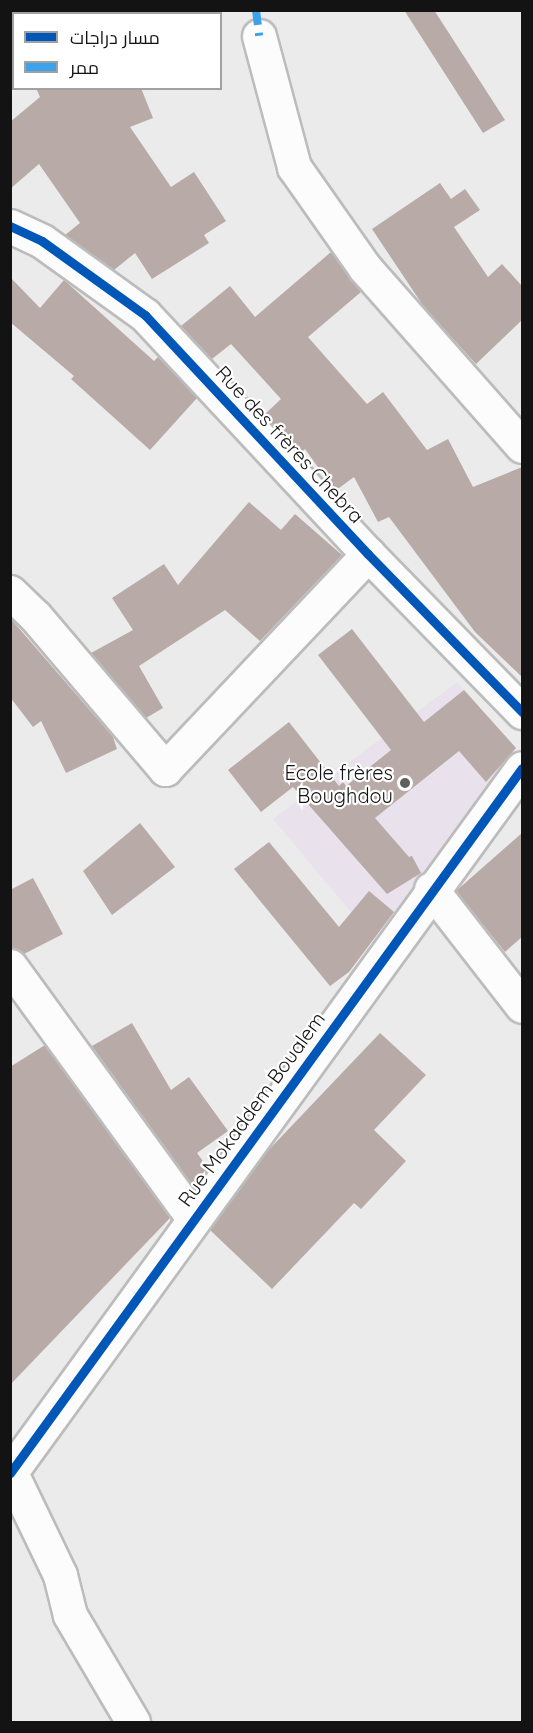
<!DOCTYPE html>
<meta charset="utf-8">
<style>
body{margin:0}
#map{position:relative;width:533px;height:1733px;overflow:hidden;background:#ebebeb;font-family:Quicksand,Cairo,sans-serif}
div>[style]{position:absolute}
.education>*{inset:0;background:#e9e2ed}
.building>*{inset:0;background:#b8aaa7}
.roads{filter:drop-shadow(2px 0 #bcbcbc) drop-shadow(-2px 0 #bcbcbc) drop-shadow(0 2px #bcbcbc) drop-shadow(0 -2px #bcbcbc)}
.minor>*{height:33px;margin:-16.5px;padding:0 16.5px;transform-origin:16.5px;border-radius:16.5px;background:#fcfcfc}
.quiet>*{height:8px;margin-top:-4px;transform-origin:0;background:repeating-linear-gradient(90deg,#3da2ea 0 15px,transparent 0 23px)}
.cycleway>*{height:9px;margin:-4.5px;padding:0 4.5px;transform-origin:4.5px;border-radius:4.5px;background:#0057b8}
.dots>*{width:16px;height:16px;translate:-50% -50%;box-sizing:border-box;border:3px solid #fff;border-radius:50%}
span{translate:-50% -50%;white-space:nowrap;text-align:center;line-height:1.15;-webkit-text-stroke:4.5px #fff;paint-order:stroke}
.street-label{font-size:20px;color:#131314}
.poi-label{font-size:20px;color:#131314}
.right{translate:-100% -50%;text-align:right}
.frame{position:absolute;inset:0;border:12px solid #131314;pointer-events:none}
.legend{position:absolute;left:12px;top:12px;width:210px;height:78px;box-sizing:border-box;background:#fff;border:2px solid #a1a1a1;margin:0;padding:8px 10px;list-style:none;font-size:18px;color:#131314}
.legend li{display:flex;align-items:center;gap:12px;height:30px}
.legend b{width:30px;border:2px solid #a1a1a1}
</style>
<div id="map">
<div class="education">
<div style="clip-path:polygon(457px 682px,515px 748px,374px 940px,273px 819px)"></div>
</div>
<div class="building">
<div style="clip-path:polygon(404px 10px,434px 10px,505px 120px,483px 133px)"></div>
<div style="clip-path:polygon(36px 88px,141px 88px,153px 118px,130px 127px,171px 187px,194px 172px,226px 221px,204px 235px,209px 243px,152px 279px,135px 253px,114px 270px,65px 235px,80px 223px,39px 164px,10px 189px,10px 122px,40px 97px)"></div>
<div style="clip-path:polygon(440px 183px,451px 199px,465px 189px,480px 210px,454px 227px,488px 277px,502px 264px,522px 286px,522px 320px,476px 364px,424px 307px,372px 229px)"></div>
<div style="clip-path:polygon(331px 252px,361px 292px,308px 337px,367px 404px,383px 392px,427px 450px,448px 439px,473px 487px,522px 467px,522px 677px,475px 632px,389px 517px,378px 522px,354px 477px,335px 491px,305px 449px,300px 454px,264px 415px,281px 399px,231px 344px,212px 359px,181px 326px,230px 286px,255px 317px)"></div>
<div style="clip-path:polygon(10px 277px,40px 308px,64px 280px,154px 361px,158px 357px,197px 398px,150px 450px,71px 379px,74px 376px,10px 322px)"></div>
<div style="clip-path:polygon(249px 502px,281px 530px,295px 514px,342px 555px,260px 641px,225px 610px,139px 666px,163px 708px,146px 718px,91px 653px,133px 630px,112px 598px,164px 564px,178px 585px)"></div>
<div style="clip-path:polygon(10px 618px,113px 737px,117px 749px,66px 773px,41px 721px,33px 727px,10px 697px)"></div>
<div style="clip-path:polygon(352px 629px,424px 722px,464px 690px,516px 748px,486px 782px,459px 751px,375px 818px,409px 857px,412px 856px,421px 873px,387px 894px,293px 787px,261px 812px,228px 770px,289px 722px,339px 786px,343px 782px,346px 786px,391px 750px,318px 655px)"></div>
<div style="clip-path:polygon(140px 823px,175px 867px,112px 915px,83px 871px)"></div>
<div style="clip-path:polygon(522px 833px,522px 937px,505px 952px,456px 891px)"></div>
<div style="clip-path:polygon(269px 842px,339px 927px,369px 891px,394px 912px,349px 972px,330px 986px,234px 869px)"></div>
<div style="clip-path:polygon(33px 878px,63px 934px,24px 954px,10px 948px,10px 890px)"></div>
<div style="clip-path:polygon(132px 1023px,171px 1090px,189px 1077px,228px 1131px,197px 1153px,208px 1168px,194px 1187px,92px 1046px)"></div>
<div style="clip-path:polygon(380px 1033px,426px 1075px,374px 1130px,406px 1161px,361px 1209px,354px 1203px,272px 1289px,210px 1230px,262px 1157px)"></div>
<div style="clip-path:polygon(45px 1045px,170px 1218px,10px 1385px,10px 1067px)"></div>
</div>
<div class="roads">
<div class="minor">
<div style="left:259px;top:36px;width:136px;rotate:75deg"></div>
<div style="left:294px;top:167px;width:123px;rotate:54.9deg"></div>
<div style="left:365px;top:268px;width:237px;rotate:48.6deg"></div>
<div style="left:10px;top:226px;width:35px;rotate:25deg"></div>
<div style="left:42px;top:241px;width:127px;rotate:35.7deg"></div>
<div style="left:145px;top:315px;width:327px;rotate:47deg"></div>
<div style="left:368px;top:554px;width:221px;rotate:45.7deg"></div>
<div style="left:10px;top:592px;width:35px;rotate:44deg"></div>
<div style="left:35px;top:616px;width:201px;rotate:49.6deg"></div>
<div style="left:165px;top:769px;width:296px;rotate:-46.6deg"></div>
<div style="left:431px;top:889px;width:148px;rotate:52.1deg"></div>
<div style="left:10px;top:966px;width:313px;rotate:54deg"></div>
<div style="left:10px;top:1473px;width:871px;rotate:-54.01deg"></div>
<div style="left:11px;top:1473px;width:113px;rotate:64.3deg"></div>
<div style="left:60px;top:1575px;width:41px;rotate:76deg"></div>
<div style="left:70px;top:1615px;width:124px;rotate:59.5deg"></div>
</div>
</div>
<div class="quiet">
<div style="left:256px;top:10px;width:26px;rotate:83deg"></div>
</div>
<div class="cycleway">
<div style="left:10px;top:226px;width:35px;rotate:25deg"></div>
<div style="left:42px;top:241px;width:127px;rotate:35.7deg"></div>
<div style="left:145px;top:315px;width:327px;rotate:47deg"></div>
<div style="left:368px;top:554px;width:221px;rotate:45.7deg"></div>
<div style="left:10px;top:1473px;width:871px;rotate:-54.01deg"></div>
</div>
<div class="dots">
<div style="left:405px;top:783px;background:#5f5f5f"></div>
</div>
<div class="street-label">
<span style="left:290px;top:444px;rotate:47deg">Rue des frères Chebra</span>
<span style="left:251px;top:1109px;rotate:-54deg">Rue Mokaddem Boualem</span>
</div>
<div class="poi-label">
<span class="right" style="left:393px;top:784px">Ecole frères<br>Boughdou</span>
</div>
<div class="frame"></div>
<ul class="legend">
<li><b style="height:8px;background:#0057b8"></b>مسار دراجات</li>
<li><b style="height:8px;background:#3da2ea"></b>ممر</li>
</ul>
</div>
